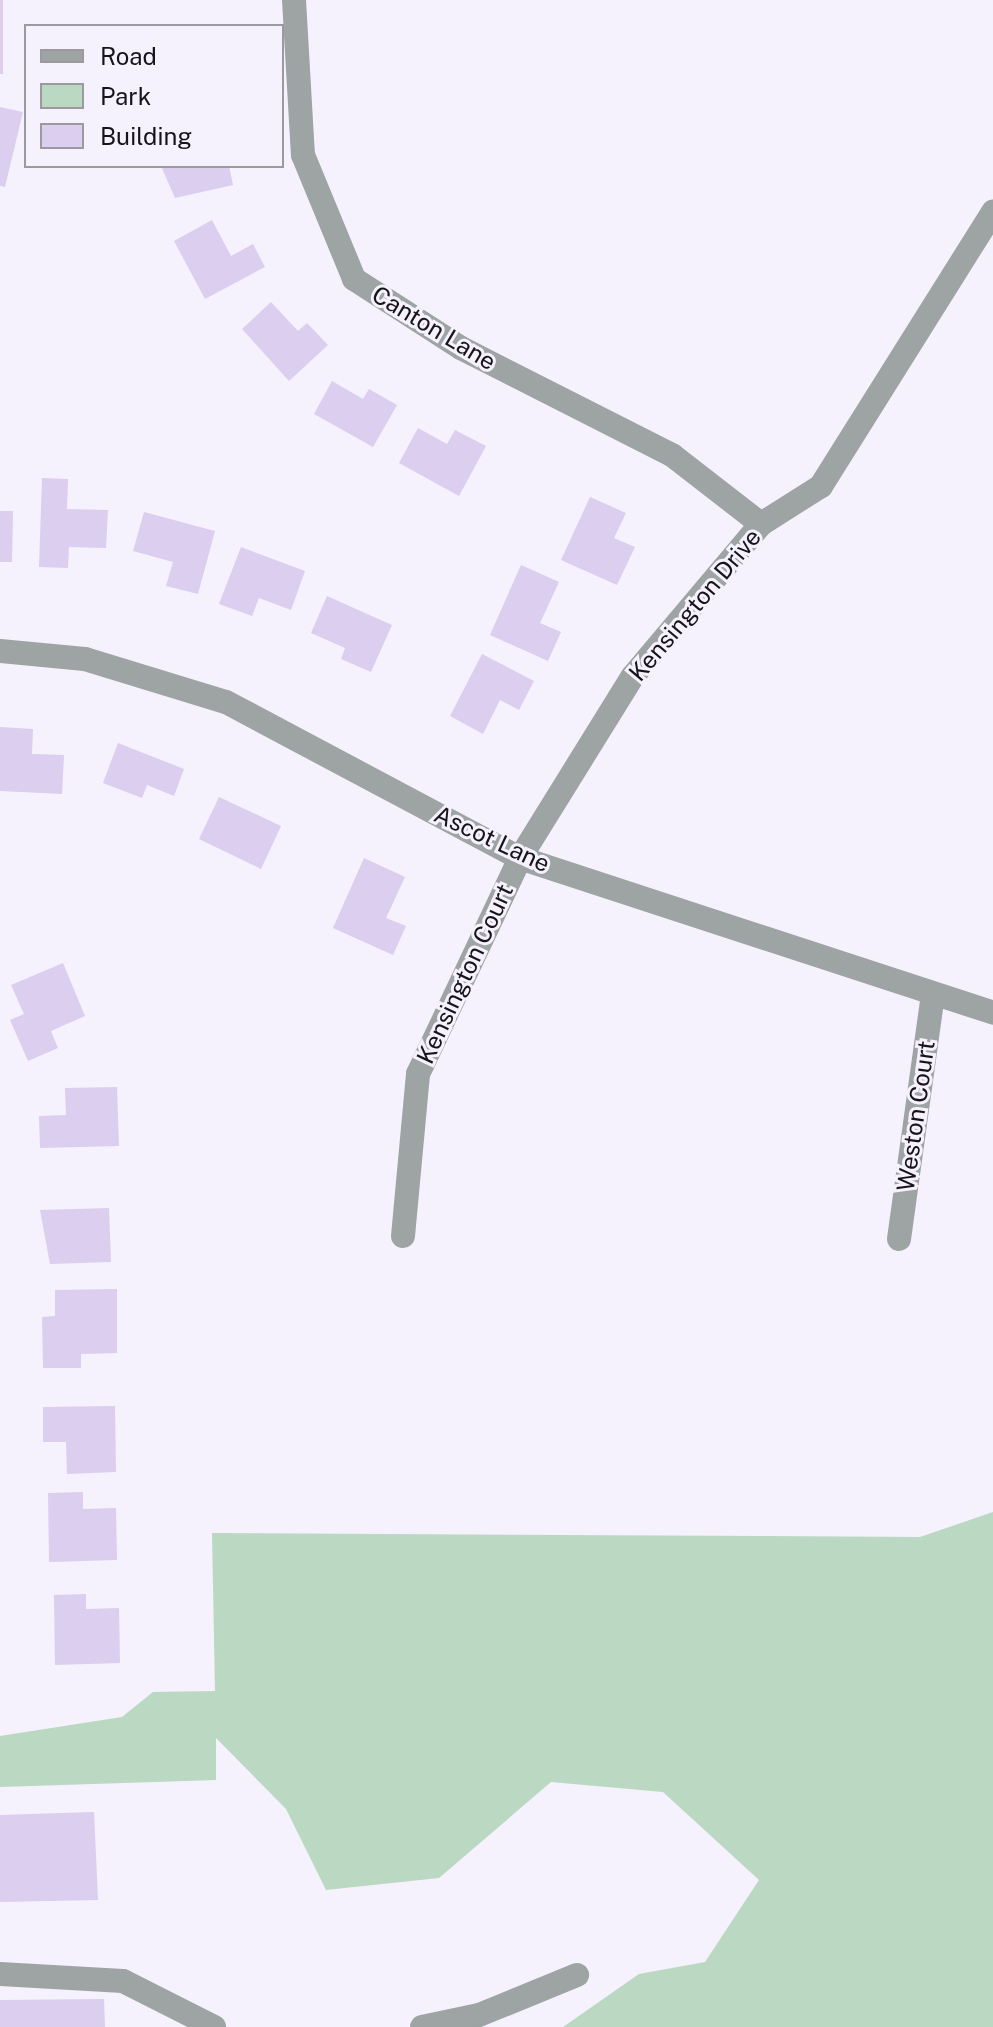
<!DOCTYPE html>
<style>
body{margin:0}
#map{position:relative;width:993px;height:2027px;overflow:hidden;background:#f5f1fd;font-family:"Public Sans",sans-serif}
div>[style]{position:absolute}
.green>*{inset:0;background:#bad8c2}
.building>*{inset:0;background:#dbceef}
.minor>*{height:24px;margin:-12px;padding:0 12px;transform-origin:12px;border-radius:12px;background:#9da4a3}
span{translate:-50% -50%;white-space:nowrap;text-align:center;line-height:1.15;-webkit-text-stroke:6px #f5f1fd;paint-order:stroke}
.street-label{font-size:24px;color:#161418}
.legend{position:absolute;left:24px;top:24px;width:260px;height:144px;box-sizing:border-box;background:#f5f1fd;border:2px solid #9c99a1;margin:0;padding:10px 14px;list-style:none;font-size:24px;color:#161418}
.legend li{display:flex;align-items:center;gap:16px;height:40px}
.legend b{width:40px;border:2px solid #9c99a1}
</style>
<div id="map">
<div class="green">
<div style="clip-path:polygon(993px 1512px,993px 2027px,563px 2027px,639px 1974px,705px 1962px,759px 1880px,663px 1792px,551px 1782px,439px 1878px,326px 1890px,286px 1809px,216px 1738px,216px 1780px,0 1787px,0 1736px,122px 1717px,153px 1692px,215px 1691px,212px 1533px,920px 1537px)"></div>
</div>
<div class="building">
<div style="clip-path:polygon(0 0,3px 0,3px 74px,0 74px)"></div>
<div style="clip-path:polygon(0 107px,23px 112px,5px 187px,0 186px)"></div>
<div style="clip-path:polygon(161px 166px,229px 166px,233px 185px,175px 198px)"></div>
<div style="clip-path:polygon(212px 220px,231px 256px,253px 244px,265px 267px,205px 299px,174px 241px)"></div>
<div style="clip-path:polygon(271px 302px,298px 331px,307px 323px,328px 345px,289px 381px,242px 329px)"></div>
<div style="clip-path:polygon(332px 381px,363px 399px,369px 389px,397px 405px,373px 447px,314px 414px)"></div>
<div style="clip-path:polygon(418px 428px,447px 444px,455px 430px,486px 446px,459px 496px,399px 463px)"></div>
<div style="clip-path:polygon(42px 478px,68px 479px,67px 509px,108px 510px,106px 548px,69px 547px,68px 568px,39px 567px)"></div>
<div style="clip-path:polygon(590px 497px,626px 513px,614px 538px,635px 547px,617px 585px,561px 560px)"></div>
<div style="clip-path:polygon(0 511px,13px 511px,12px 562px,0 562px)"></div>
<div style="clip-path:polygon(144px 512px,215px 531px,198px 594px,166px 586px,173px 562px,133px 551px)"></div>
<div style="clip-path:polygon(241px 547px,305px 571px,291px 610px,259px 598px,252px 616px,219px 604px)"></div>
<div style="clip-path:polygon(521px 565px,559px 582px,540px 623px,561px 632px,548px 661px,490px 635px)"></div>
<div style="clip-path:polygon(327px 596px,392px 625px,371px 672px,341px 659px,345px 648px,311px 633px)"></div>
<div style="clip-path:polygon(482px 654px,534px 681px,519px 710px,500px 700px,483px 734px,450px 716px)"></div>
<div style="clip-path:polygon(0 727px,33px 729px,32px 754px,64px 755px,62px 794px,0 791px)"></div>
<div style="clip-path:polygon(118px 743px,184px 769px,174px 796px,147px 785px,142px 798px,103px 783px)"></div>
<div style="clip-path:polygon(219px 797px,281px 826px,261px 869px,199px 839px)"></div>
<div style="clip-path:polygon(364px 858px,405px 877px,386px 918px,406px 926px,393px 955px,333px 928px)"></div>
<div style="clip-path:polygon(63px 963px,85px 1016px,51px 1031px,58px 1048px,28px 1061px,10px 1020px,24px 1014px,11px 985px)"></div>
<div style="clip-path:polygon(117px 1087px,119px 1146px,40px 1148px,39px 1116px,66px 1115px,65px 1088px)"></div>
<div style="clip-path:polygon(109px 1208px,111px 1262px,50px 1264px,40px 1210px)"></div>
<div style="clip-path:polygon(117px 1289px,117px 1353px,81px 1354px,81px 1368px,43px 1368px,42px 1317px,55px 1316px,55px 1290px)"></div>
<div style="clip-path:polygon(115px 1406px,116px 1472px,67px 1474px,66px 1442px,43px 1442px,43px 1407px)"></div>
<div style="clip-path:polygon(83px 1492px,83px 1509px,116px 1508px,117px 1560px,49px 1562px,48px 1493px)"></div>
<div style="clip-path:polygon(86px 1594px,86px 1609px,119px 1608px,120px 1663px,55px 1665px,54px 1595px)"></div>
<div style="clip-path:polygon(94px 1812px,98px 1900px,0 1902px,0 1815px)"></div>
<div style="clip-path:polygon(104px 1999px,105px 2027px,0 2027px,0 2000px)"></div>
</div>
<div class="minor">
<div style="left:294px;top:0;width:155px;rotate:86.7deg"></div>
<div style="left:303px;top:155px;width:134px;rotate:67.6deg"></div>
<div style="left:354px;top:279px;width:127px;rotate:32.8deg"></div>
<div style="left:461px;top:348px;width:237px;rotate:26.9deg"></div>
<div style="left:672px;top:455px;width:113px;rotate:37.8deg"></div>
<div style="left:0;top:651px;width:85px;rotate:5.4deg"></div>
<div style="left:85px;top:659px;width:147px;rotate:17deg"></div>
<div style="left:226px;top:702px;width:333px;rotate:28deg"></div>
<div style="left:520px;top:858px;width:498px;rotate:18.1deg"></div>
<div style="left:403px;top:1236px;width:163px;rotate:-84.7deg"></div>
<div style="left:418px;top:1074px;width:239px;rotate:-64.7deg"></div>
<div style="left:520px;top:858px;width:214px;rotate:-58.2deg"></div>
<div style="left:633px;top:676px;width:199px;rotate:-49.9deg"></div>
<div style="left:761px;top:524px;width:71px;rotate:-32.3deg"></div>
<div style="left:821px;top:486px;width:324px;rotate:-57.9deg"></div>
<div style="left:899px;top:1239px;width:247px;rotate:-82.1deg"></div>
<div style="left:0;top:1974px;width:123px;rotate:3.3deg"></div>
<div style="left:123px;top:1981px;width:102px;rotate:26.8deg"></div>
<div style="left:422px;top:2027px;width:58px;rotate:-11.9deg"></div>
<div style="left:479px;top:2015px;width:106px;rotate:-22.2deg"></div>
</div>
<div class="street-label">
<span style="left:434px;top:328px;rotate:31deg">Canton Lane</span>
<span style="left:695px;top:605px;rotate:-50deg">Kensington Drive</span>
<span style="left:492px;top:839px;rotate:25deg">Ascot Lane</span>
<span style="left:465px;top:974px;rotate:-65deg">Kensington Court</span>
<span style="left:916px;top:1116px;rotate:-82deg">Weston Court</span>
</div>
<ul class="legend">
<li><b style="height:10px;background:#9da4a3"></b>Road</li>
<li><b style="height:22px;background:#bad8c2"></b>Park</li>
<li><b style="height:22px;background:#dbceef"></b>Building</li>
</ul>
</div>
